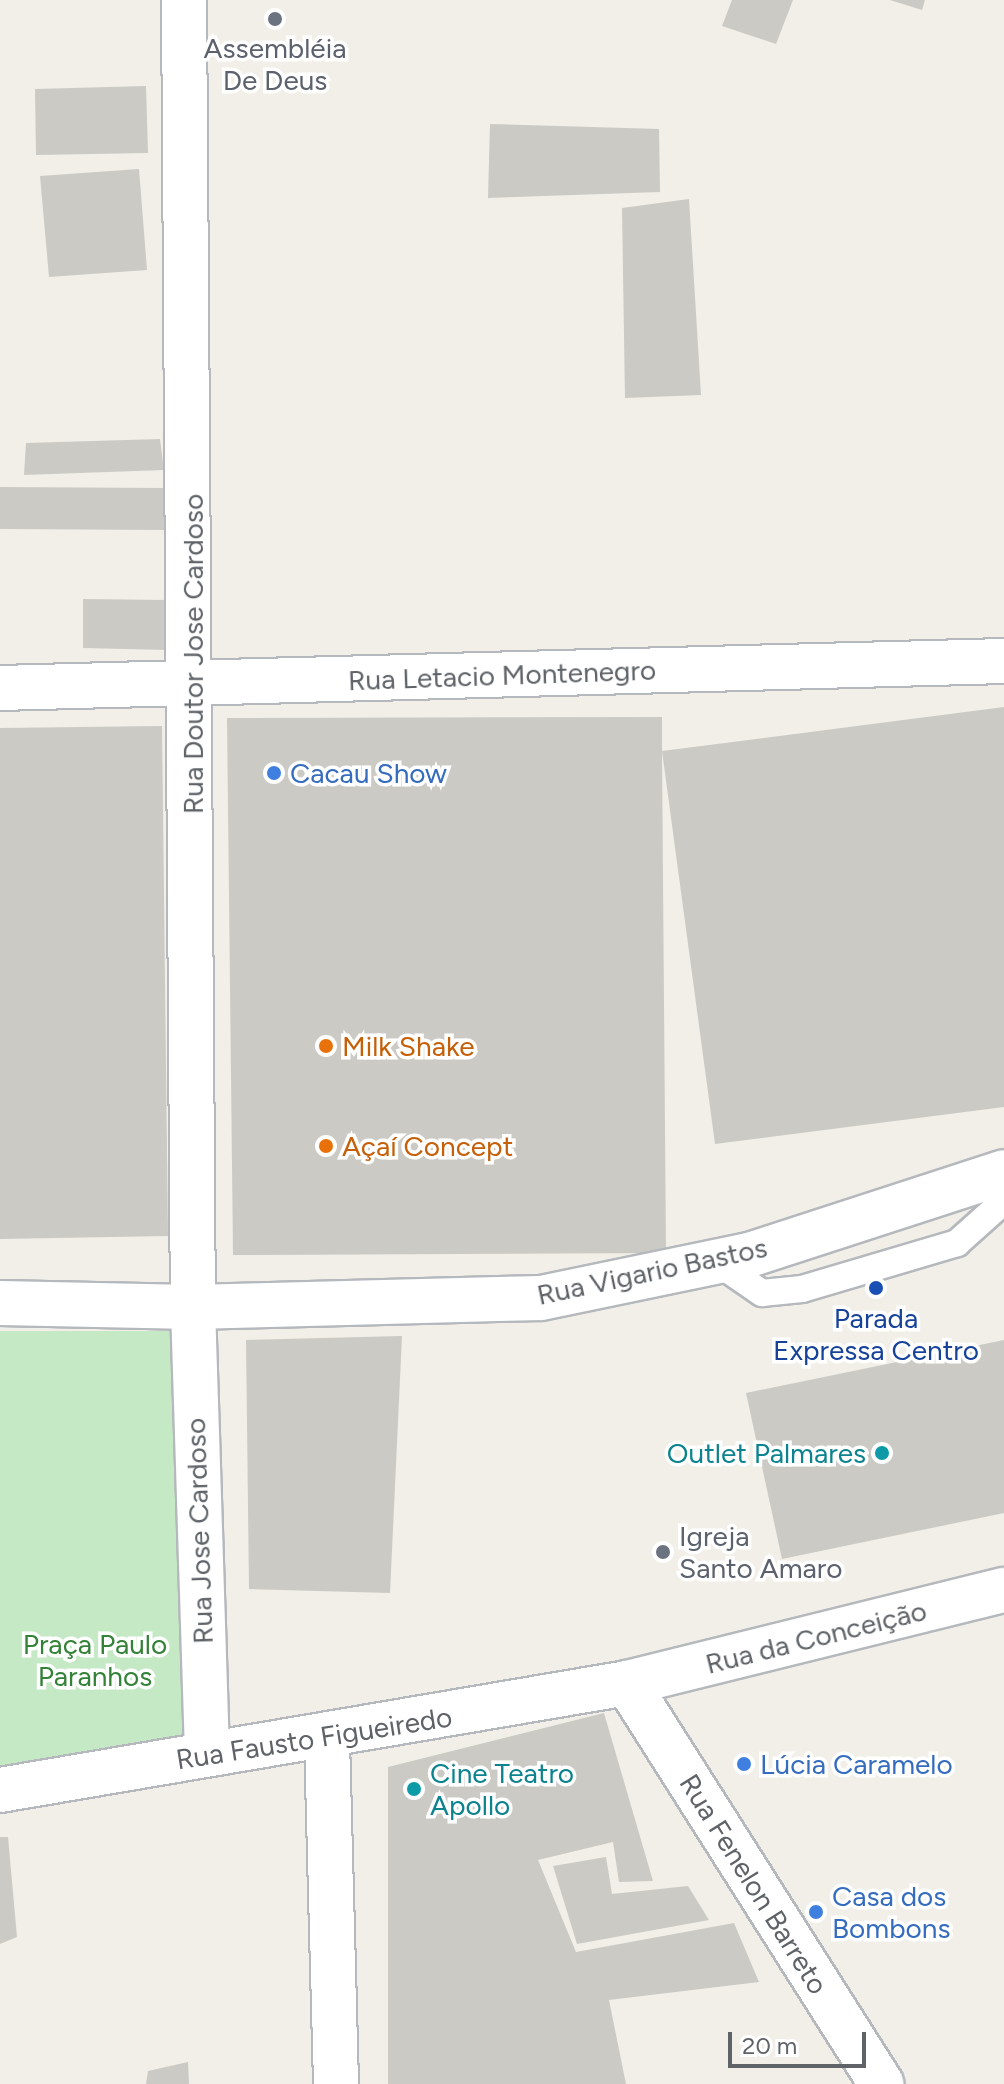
<!DOCTYPE html>
<meta charset="utf-8">
<style>
body{margin:0}
#map{position:relative;width:1004px;height:2084px;overflow:hidden;background:#f1efe8;font-family:Figtree,sans-serif}
div>[style]{position:absolute}
.green>*{inset:0;background:#c5e8c5}
.building>*{inset:0;background:#cccac5}
.roads{filter:drop-shadow(2px 0 #b5b8bc) drop-shadow(-2px 0 #b5b8bc) drop-shadow(0 2px #b5b8bc) drop-shadow(0 -2px #b5b8bc)}
.lane>*{height:26px;margin:-13px;padding:0 13px;transform-origin:13px;border-radius:13px;background:#fff}
.street>*{height:44px;margin:-22px;padding:0 22px;transform-origin:22px;border-radius:22px;background:#fff}
.secondary>*{height:44px;margin:-22px;padding:0 22px;transform-origin:22px;border-radius:22px;background:#fff}
.dots>*{width:22px;height:22px;translate:-50% -50%;box-sizing:border-box;border:4px solid #fff;border-radius:50%}
span{translate:-50% -50%;white-space:nowrap;text-align:center;line-height:1.15;-webkit-text-stroke:7px #fff;paint-order:stroke}
.worship-label{font-size:28px;color:#5b616d}
.left{translate:0 -50%;text-align:left}
.street-label{font-size:28px;color:#5f6368}
.shop-label{font-size:28px;color:#366cbe}
.food-label{font-size:28px;color:#c56008}
.transit-label{font-size:28px;color:#164399}
.culture-label{font-size:28px;color:#0d838f}
.right{translate:-100% -50%;text-align:right}
.park-label{font-size:28px;color:#348238}
.scale{position:absolute;left:728px;top:2032px;width:138px;height:36px;box-sizing:border-box;border:4px solid #5f6368;border-top:0;padding-left:10px;font-size:24px;line-height:28px;white-space:nowrap;color:#5f6368;-webkit-text-stroke:6px #fff;paint-order:stroke}
</style>
<div id="map">
<div class="green">
<div style="clip-path:polygon(0 1331px,173px 1331px,195px 1745px,0 1773px)"></div>
</div>
<div class="building">
<div style="clip-path:polygon(732px 0,793px 0,776px 44px,722px 26px)"></div>
<div style="clip-path:polygon(890px 0,925px 0,922px 10px)"></div>
<div style="clip-path:polygon(146px 86px,148px 153px,36px 155px,35px 89px)"></div>
<div style="clip-path:polygon(490px 124px,659px 129px,660px 192px,488px 198px)"></div>
<div style="clip-path:polygon(139px 169px,147px 270px,49px 277px,40px 176px)"></div>
<div style="clip-path:polygon(689px 199px,701px 395px,625px 398px,622px 208px)"></div>
<div style="clip-path:polygon(160px 439px,164px 470px,24px 475px,26px 443px)"></div>
<div style="clip-path:polygon(0 487px,167px 488px,166px 530px,0 529px)"></div>
<div style="clip-path:polygon(83px 599px,168px 600px,168px 650px,83px 648px)"></div>
<div style="clip-path:polygon(1004px 707px,1004px 1107px,715px 1144px,662px 751px,666px 1253px,233px 1255px,227px 718px,662px 717px,662px 751px)"></div>
<div style="clip-path:polygon(162px 726px,168px 1236px,0 1239px,0 728px)"></div>
<div style="clip-path:polygon(402px 1336px,390px 1593px,249px 1589px,246px 1340px)"></div>
<div style="clip-path:polygon(1004px 1340px,1004px 1513px,782px 1559px,746px 1393px)"></div>
<div style="clip-path:polygon(604px 1713px,653px 1881px,619px 1882px,613px 1842px,538px 1860px,576px 1952px,734px 1923px,759px 1982px,609px 2000px,626px 2084px,388px 2084px,388px 1767px)"></div>
<div style="clip-path:polygon(0 1837px,8px 1837px,17px 1937px,0 1944px)"></div>
<div style="clip-path:polygon(606px 1857px,612px 1894px,688px 1886px,709px 1920px,577px 1944px,553px 1866px)"></div>
<div style="clip-path:polygon(188px 2062px,189px 2084px,146px 2084px,148px 2071px)"></div>
</div>
<div class="roads">
<div class="lane">
<div style="left:717px;top:1262px;width:55px;rotate:34.6deg"></div>
<div style="left:762px;top:1293px;width:40px;rotate:-5.7deg"></div>
<div style="left:802px;top:1289px;width:162px;rotate:-16.5deg"></div>
<div style="left:957px;top:1243px;width:63px;rotate:-41.8deg"></div>
</div>
<div class="street">
<div style="left:0;top:688px;width:1004px;rotate:-1.54deg"></div>
<div style="left:193px;top:1307px;width:447px;rotate:88.2deg"></div>
<div style="left:627px;top:1683px;width:475px;rotate:57.6deg"></div>
<div style="left:327px;top:1740px;width:344px;rotate:88.5deg"></div>
<div style="left:0;top:1790px;width:636px;rotate:-9.68deg"></div>
<div style="left:627px;top:1683px;width:388px;rotate:-13.9deg"></div>
</div>
<div class="secondary">
<div style="left:184px;top:0;width:1307px;rotate:89.61deg"></div>
<div style="left:0;top:1303px;width:193px;rotate:1.2deg"></div>
<div style="left:193px;top:1307px;width:348px;rotate:-1.5deg"></div>
<div style="left:541px;top:1298px;width:212px;rotate:-11.7deg"></div>
<div style="left:749px;top:1255px;width:268px;rotate:-18deg"></div>
</div>
</div>
<div class="dots">
<div style="left:275px;top:19px;background:#6b7280"></div>
<div style="left:274px;top:773px;background:#3f7fe0"></div>
<div style="left:326px;top:1046px;background:#e8710a"></div>
<div style="left:326px;top:1146px;background:#e8710a"></div>
<div style="left:876px;top:1288px;background:#1a4fb4"></div>
<div style="left:882px;top:1453px;background:#0f9aa8"></div>
<div style="left:663px;top:1552px;background:#6b7280"></div>
<div style="left:744px;top:1764px;background:#3f7fe0"></div>
<div style="left:414px;top:1789px;background:#0f9aa8"></div>
<div style="left:816px;top:1912px;background:#3f7fe0"></div>
</div>
<div class="worship-label">
<span style="left:275px;top:64px">Assembléia<br>De Deus</span>
<span class="left" style="left:679px;top:1552px">Igreja<br>Santo Amaro</span>
</div>
<div class="street-label">
<span style="left:193px;top:654px;rotate:-90deg">Rua Doutor Jose Cardoso</span>
<span style="left:502px;top:675px;rotate:-2deg">Rua Letacio Montenegro</span>
<span style="left:652px;top:1271px;rotate:-12deg">Rua Vigario Bastos</span>
<span style="left:199px;top:1531px;rotate:-92deg">Rua Jose Cardoso</span>
<span style="left:816px;top:1637px;rotate:-14deg">Rua da Conceição</span>
<span style="left:314px;top:1738px;rotate:-9deg">Rua Fausto Figueiredo</span>
<span style="left:754px;top:1884px;rotate:58deg">Rua Fenelon Barreto</span>
</div>
<div class="shop-label">
<span class="left" style="left:290px;top:773px">Cacau Show</span>
<span class="left" style="left:760px;top:1764px">Lúcia Caramelo</span>
<span class="left" style="left:832px;top:1912px">Casa dos<br>Bombons</span>
</div>
<div class="food-label">
<span class="left" style="left:342px;top:1046px">Milk Shake</span>
<span class="left" style="left:342px;top:1146px">Açaí Concept</span>
</div>
<div class="transit-label">
<span style="left:876px;top:1334px">Parada<br>Expressa Centro</span>
</div>
<div class="culture-label">
<span class="right" style="left:866px;top:1453px">Outlet Palmares</span>
<span class="left" style="left:430px;top:1789px">Cine Teatro<br>Apollo</span>
</div>
<div class="park-label">
<span style="left:95px;top:1660px">Praça Paulo<br>Paranhos</span>
</div>
<div class="scale">20 m</div>
</div>
